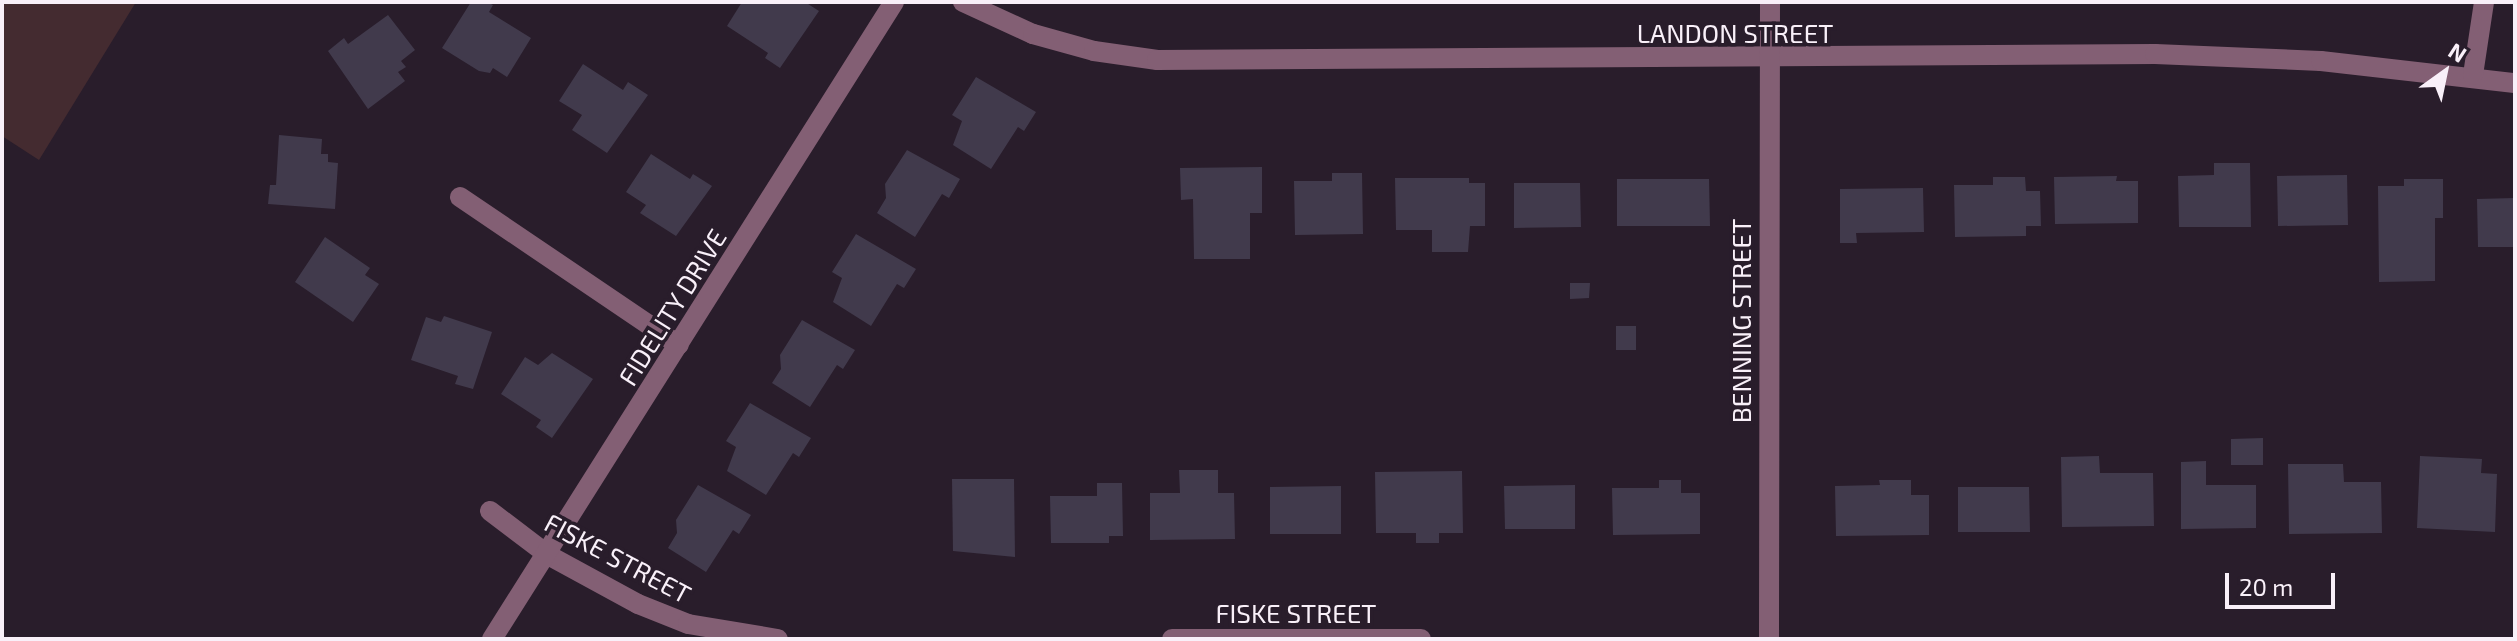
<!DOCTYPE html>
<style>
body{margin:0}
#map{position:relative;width:2517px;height:641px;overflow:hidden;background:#291d2b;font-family:"Exo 2",sans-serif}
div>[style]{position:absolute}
.green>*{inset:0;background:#442b30}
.building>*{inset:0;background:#413a4c}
.minor>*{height:20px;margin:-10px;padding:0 10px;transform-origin:10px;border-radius:10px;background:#835f74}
span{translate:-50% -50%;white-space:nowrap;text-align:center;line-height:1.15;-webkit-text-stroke:7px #291d2b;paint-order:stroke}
.street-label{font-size:26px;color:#f9f0f9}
.frame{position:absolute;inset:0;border:4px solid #f9f0f9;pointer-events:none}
.north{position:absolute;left:2405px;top:32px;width:80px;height:80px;-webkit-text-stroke:6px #291d2b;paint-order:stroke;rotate:33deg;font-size:22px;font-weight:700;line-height:32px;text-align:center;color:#f9f0f9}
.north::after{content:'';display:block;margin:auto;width:28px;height:36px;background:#f9f0f9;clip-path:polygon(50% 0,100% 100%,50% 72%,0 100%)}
.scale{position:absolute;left:2225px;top:573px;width:110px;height:36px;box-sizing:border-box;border:4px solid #f9f0f9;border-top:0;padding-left:10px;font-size:24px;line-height:28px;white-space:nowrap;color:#f9f0f9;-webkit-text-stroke:6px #291d2b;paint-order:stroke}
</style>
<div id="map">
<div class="green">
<div style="clip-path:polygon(2px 2px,136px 2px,39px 160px,2px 136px)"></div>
</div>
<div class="building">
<div style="clip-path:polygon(471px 2px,487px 2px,493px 5px,489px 12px,531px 38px,507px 77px,493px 68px,490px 73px,479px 71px,442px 48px)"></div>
<div style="clip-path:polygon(742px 2px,805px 2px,819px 11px,780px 68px,765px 58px,768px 53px,727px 26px)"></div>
<div style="clip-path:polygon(388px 15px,415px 50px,401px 61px,406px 67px,398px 72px,405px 81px,368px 109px,328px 51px,344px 38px,348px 44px)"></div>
<div style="clip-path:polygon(583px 64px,623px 90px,628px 82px,648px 95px,607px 153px,572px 130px,582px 115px,559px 101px)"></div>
<div style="clip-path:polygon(976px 77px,1036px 112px,1024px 131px,1018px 127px,991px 169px,953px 145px,962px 121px,952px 115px)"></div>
<div style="clip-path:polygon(279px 135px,322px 139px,321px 154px,328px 154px,328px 162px,338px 163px,335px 209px,268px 204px,270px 185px,276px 185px)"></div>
<div style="clip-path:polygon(907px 150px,960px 179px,949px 198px,942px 194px,915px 237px,877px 213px,886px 198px,885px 184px)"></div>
<div style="clip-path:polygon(651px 154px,690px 179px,693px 174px,712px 186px,676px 236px,640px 213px,646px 205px,626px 192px)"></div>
<div style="clip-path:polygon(2214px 163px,2250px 163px,2251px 227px,2179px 227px,2178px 176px,2214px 175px)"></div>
<div style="clip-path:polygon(1262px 167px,1262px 213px,1250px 213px,1250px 259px,1194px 259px,1193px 199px,1181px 200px,1180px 168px)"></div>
<div style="clip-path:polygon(1332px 173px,1362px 173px,1363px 234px,1295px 235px,1294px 181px,1332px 181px)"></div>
<div style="clip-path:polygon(2347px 175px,2348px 225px,2278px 226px,2277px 176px)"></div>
<div style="clip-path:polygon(2117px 176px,2116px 181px,2138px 181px,2138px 223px,2055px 224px,2054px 177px)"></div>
<div style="clip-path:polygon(1993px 177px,2025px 177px,2026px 191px,2040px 191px,2041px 226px,2026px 226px,2026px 236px,1955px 237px,1954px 185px,1993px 185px)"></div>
<div style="clip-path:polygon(1395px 178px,1469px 178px,1469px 183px,1485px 183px,1485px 226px,1470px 226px,1468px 252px,1432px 252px,1432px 230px,1396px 230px)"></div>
<div style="clip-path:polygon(1617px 179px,1709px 179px,1710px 226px,1617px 226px)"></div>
<div style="clip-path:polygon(2404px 179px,2443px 179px,2443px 218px,2435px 218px,2435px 281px,2379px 282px,2378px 186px,2404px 186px)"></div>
<div style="clip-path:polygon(1514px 183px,1580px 183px,1581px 227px,1514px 228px)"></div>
<div style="clip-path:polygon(1923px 188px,1924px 232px,1856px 233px,1857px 243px,1840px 243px,1840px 189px)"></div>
<div style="clip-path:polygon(2515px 198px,2515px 247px,2478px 247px,2477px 199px)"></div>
<div style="clip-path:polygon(856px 234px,916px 269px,904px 288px,897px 284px,871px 326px,833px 302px,842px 278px,832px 272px)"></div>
<div style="clip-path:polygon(325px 237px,370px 268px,365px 275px,379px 284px,353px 322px,295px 282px)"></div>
<div style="clip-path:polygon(1570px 283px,1590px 283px,1589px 298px,1570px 299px)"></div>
<div style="clip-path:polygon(444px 316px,492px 332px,473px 389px,455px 384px,458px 376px,411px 360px,426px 317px,441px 322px)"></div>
<div style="clip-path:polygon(802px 320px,855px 350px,843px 369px,837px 365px,810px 407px,772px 383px,781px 369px,780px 355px)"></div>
<div style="clip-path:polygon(1616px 326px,1636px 326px,1636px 350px,1616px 350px)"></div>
<div style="clip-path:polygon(552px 353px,593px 379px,552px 438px,536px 427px,541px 420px,501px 394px,525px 357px,538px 365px)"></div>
<div style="clip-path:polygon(750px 403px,811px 438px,799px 457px,793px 453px,766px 495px,727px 471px,736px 447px,726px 441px)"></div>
<div style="clip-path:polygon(2263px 438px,2263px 465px,2231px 465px,2231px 439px)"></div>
<div style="clip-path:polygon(2099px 456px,2100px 473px,2153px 473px,2154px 526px,2062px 527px,2061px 457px)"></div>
<div style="clip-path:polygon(2420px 456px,2482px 459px,2481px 473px,2497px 474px,2495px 532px,2417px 528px)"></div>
<div style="clip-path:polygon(2206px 461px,2206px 485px,2256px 485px,2256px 528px,2181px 529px,2181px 462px)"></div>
<div style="clip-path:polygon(2288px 464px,2343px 464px,2344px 482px,2381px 482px,2382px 533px,2289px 534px)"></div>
<div style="clip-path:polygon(1179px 470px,1218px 470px,1218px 493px,1234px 493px,1235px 539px,1150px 540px,1150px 493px,1180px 493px)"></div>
<div style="clip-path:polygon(1462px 471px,1463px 533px,1439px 533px,1439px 543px,1416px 543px,1416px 533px,1376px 533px,1375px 472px)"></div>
<div style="clip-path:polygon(952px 479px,1014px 479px,1015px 557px,953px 551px)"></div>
<div style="clip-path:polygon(1659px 480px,1681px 480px,1681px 493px,1700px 493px,1700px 534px,1613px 535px,1612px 488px,1659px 488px)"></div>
<div style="clip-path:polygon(1879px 480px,1911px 480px,1911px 495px,1929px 495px,1929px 535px,1836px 536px,1835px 486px,1880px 485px)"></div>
<div style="clip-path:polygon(1097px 483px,1122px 483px,1123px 536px,1109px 536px,1109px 543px,1051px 543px,1050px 496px,1097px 496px)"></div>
<div style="clip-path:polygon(698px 485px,751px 515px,739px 534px,733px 530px,706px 572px,668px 548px,677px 533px,676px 520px)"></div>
<div style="clip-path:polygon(1575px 485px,1575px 529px,1505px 529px,1504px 486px)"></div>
<div style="clip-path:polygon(1341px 486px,1341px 534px,1270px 534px,1270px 487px)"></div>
<div style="clip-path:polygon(1958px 487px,2029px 487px,2030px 532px,1958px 532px)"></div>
</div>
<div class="minor">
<div style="left:963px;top:2px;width:77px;rotate:24.6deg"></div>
<div style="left:1033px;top:34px;width:63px;rotate:15.6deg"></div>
<div style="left:1094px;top:51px;width:64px;rotate:8.1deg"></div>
<div style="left:1157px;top:60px;width:998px;rotate:-0.34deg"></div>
<div style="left:2155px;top:54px;width:166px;rotate:2.4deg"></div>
<div style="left:2321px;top:61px;width:195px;rotate:6.5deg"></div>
<div style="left:2473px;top:75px;width:74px;rotate:-81.4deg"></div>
<div style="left:460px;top:197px;width:264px;rotate:34.1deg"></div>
<div style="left:490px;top:511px;width:73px;rotate:37.2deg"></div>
<div style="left:548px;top:555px;width:102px;rotate:28.6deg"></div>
<div style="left:638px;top:604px;width:54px;rotate:21.8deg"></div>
<div style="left:688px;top:624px;width:91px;rotate:9.5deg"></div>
<div style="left:492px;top:639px;width:753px;rotate:-57.74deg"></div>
<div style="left:1172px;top:639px;width:249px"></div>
<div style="left:1769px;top:639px;width:637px;rotate:-89.91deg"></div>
</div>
<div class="street-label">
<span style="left:1735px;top:33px">LANDON STREET</span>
<span style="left:672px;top:307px;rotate:-58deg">FIDELITY DRIVE</span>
<span style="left:1741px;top:321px;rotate:-90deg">BENNING STREET</span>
<span style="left:618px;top:558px;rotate:28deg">FISKE STREET</span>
<span style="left:1296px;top:613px">FISKE STREET</span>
</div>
<div class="frame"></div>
<div class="north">N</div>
<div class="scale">20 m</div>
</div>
